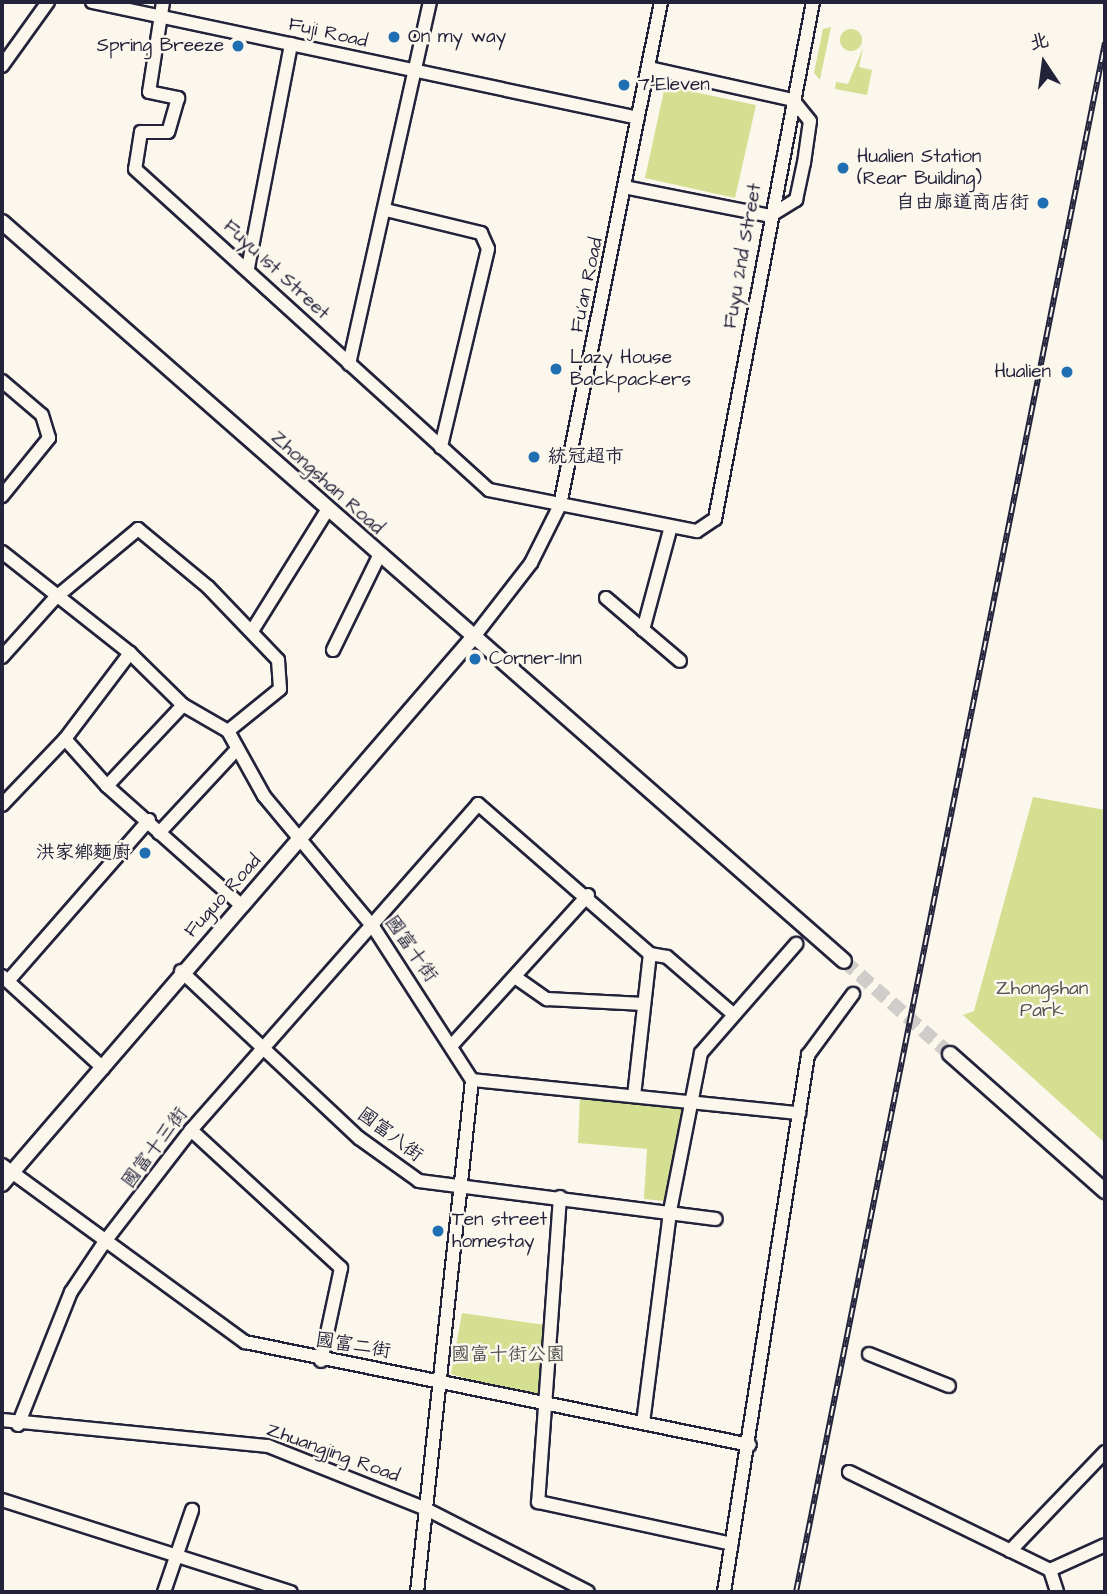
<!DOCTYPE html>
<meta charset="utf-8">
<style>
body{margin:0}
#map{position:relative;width:1107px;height:1594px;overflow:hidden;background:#fbf7ec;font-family:"Architects Daughter","LXGW WenKai TC",sans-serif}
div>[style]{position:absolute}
.green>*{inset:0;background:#d4df91}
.round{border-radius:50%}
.tertiary-tunnel>*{height:14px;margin-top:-7px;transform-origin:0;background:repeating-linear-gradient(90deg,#d0ccc9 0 14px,transparent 0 21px)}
.roads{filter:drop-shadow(2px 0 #22223b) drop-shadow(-2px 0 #22223b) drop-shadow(0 2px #22223b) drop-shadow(0 -2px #22223b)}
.minor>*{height:12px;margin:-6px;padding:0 6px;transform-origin:6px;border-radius:6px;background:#fbf7ec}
.tertiary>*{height:14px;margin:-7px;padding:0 7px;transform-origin:7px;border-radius:7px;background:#fbf7ec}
.rail>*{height:6px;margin-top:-3px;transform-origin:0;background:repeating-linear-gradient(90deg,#fbf7ec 0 10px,#22223b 0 20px);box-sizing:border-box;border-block:2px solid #22223b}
.dots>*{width:19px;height:19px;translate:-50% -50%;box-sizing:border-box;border:4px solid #fbf7ec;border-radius:50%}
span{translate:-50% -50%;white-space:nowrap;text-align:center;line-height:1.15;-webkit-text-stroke:5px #fbf7ec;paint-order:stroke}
.street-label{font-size:19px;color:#22223b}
.poi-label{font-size:19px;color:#22223b}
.left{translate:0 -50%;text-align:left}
.right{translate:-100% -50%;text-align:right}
.park-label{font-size:19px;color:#4e5150}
.frame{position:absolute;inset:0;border:4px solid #22223b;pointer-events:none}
.north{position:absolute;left:1009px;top:28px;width:70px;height:70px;-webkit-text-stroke:5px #fbf7ec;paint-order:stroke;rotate:347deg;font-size:19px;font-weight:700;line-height:28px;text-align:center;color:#22223b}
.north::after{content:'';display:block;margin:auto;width:24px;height:32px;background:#22223b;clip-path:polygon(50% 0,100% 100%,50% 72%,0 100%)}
</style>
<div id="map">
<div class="green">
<div style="clip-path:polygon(831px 27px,820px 79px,819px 79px,814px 73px,823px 29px)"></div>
<div class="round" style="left:840px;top:29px;width:22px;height:22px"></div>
<div style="clip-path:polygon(863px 48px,859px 67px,872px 70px,867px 95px,835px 89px,836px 82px,848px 84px)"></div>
<div style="clip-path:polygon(665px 86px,756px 105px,735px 198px,645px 178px)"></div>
<div style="clip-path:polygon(1033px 797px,1105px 810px,1105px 1143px,963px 1015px,974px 1011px)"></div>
<div style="clip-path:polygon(580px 1096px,688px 1107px,673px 1202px,644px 1199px,647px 1149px,578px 1143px)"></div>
<div style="clip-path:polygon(462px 1313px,545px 1325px,542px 1401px,451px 1374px)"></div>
</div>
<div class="tertiary-tunnel">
<div style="left:844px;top:961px;width:141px;rotate:41.3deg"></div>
</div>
<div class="roads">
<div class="minor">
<div style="left:92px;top:2px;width:558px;rotate:11.99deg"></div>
<div style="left:163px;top:2px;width:91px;rotate:98.8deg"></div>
<div style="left:149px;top:92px;width:30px;rotate:12deg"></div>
<div style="left:178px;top:98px;width:35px;rotate:106deg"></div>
<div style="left:168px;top:132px;width:27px;rotate:180deg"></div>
<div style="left:141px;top:132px;width:37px;rotate:99deg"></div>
<div style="left:135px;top:169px;width:478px;rotate:42.2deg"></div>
<div style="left:489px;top:490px;width:212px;rotate:11.2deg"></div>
<div style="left:697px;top:531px;width:22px;rotate:-34deg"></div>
<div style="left:715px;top:519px;width:526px;rotate:-79.27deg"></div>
<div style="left:2px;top:66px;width:79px;rotate:-54.3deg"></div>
<div style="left:624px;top:187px;width:149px;rotate:11.2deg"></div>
<div style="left:770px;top:216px;width:31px;rotate:-32deg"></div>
<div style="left:796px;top:200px;width:38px;rotate:-78deg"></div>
<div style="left:804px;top:163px;width:42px;rotate:-81.9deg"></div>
<div style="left:810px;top:121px;width:27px;rotate:-129deg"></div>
<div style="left:793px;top:100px;width:148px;rotate:-167.5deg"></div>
<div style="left:386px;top:210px;width:98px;rotate:13.6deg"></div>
<div style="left:481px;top:233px;width:17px;rotate:66deg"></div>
<div style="left:488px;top:249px;width:204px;rotate:103.4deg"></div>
<div style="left:248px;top:268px;width:228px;rotate:-79.1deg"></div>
<div style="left:349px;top:364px;width:371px;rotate:-77.4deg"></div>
<div style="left:2px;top:381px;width:52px;rotate:40.4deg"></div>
<div style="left:42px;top:415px;width:24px;rotate:73deg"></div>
<div style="left:49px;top:438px;width:75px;rotate:129deg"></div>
<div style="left:2px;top:552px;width:163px;rotate:38.3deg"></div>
<div style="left:130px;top:653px;width:74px;rotate:44.5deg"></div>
<div style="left:183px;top:705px;width:52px;rotate:30deg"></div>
<div style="left:228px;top:731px;width:74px;rotate:61deg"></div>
<div style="left:264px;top:796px;width:172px;rotate:50.2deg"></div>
<div style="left:374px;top:928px;width:181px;rotate:57.2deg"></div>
<div style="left:472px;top:1080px;width:515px;rotate:96.13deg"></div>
<div style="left:606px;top:598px;width:97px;rotate:40.4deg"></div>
<div style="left:643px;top:630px;width:104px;rotate:-74.9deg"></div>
<div style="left:252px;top:631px;width:144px;rotate:-58.1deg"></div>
<div style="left:476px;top:634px;width:90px;rotate:-52.2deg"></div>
<div style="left:531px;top:563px;width:65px;rotate:-63.4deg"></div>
<div style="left:560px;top:505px;width:513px;rotate:-78.65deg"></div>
<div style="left:333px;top:650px;width:105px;rotate:-63.9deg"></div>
<div style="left:2px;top:657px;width:79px;rotate:-48.1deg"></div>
<div style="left:55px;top:598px;width:108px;rotate:-39.7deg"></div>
<div style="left:138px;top:529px;width:91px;rotate:39.6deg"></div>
<div style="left:208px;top:587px;width:101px;rotate:46.2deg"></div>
<div style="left:278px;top:660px;width:29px;rotate:86deg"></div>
<div style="left:280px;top:689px;width:67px;rotate:141.1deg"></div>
<div style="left:65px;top:739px;width:63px;rotate:48.2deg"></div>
<div style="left:107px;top:786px;width:181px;rotate:41.6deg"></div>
<div style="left:107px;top:786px;width:111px;rotate:-46.8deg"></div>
<div style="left:2px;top:805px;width:91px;rotate:-46.3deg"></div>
<div style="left:65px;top:739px;width:108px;rotate:-52.9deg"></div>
<div style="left:159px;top:833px;width:113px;rotate:-47.1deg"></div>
<div style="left:181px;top:971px;width:244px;rotate:43.2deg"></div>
<div style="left:359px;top:1138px;width:74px;rotate:35.6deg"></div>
<div style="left:419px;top:1181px;width:299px;rotate:7.3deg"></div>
<div style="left:2px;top:976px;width:137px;rotate:42.3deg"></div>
<div style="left:515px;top:977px;width:39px;rotate:35deg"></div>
<div style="left:547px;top:999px;width:97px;rotate:3deg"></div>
<div style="left:8px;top:981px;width:214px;rotate:-48.8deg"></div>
<div style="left:453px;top:1044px;width:201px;rotate:-47.8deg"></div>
<div style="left:472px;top:1080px;width:329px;rotate:5.8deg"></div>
<div style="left:634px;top:1096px;width:143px;rotate:-83.6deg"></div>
<div style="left:191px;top:1130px;width:204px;rotate:42.6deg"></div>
<div style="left:341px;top:1268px;width:95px;rotate:102.1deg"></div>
<div style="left:2px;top:1165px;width:301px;rotate:36.1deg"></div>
<div style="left:245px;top:1342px;width:515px;rotate:11.53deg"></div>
<div style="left:560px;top:1197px;width:306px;rotate:94.1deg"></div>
<div style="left:538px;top:1502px;width:198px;rotate:12.2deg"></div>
<div style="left:869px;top:1354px;width:86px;rotate:21.8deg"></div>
<div style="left:2px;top:1420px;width:267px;rotate:5.6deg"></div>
<div style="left:268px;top:1446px;width:168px;rotate:21.7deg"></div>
<div style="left:424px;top:1508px;width:184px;rotate:27.1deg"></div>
<div style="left:643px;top:1423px;width:214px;rotate:-82.7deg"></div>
<div style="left:670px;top:1211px;width:161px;rotate:-78.9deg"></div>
<div style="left:701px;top:1053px;width:145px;rotate:-48.9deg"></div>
<div style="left:18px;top:1425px;width:143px;rotate:-68.3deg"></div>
<div style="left:71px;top:1292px;width:63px;rotate:-56.1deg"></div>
<div style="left:106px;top:1240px;width:139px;rotate:-52.3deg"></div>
<div style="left:191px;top:1130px;width:434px;rotate:-48.6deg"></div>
<div style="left:478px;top:804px;width:228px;rotate:41.1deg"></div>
<div style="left:650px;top:954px;width:17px;rotate:10deg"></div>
<div style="left:667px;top:957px;width:87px;rotate:40.8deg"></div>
<div style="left:849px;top:1472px;width:224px;rotate:26deg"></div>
<div style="left:1050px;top:1570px;width:23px;rotate:72deg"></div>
<div style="left:2px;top:1500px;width:303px;rotate:17.7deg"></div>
<div style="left:1010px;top:1551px;width:137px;rotate:-46.2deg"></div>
<div style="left:1050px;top:1570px;width:60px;rotate:-24.4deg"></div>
<div style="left:164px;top:1592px;width:87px;rotate:-71.1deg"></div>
<div style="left:724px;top:1592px;width:544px;rotate:-81.11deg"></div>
<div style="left:808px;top:1055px;width:76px;rotate:-53.6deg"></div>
</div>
<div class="tertiary">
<div style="left:2px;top:222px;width:1120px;rotate:41.27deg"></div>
<div style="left:950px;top:1054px;width:207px;rotate:41.5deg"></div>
<div style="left:2px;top:1184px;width:726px;rotate:-49.24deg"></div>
</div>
</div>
<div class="rail">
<div style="left:796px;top:1592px;width:1580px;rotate:-78.72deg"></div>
</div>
<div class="dots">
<div style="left:394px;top:37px;background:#1f6fb2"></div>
<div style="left:238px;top:46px;background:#1f6fb2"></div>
<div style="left:624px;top:85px;background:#1f6fb2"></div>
<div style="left:843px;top:168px;background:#1f6fb2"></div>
<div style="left:1043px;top:203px;background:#1f6fb2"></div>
<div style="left:556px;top:369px;background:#1f6fb2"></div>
<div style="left:1067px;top:372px;background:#1f6fb2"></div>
<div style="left:534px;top:457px;background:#1f6fb2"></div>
<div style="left:475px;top:659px;background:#1f6fb2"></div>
<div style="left:145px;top:853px;background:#1f6fb2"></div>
<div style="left:438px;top:1231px;background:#1f6fb2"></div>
</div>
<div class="street-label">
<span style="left:328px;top:33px;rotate:13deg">Fuji Road</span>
<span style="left:743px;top:256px;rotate:-80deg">Fuyu 2nd Street</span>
<span style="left:276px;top:270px;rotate:43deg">Fuyu 1st Street</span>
<span style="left:587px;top:285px;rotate:-78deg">Fu’an Road</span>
<span style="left:327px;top:483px;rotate:42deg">Zhongshan Road</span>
<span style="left:223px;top:896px;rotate:-48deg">Fuguo Road</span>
<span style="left:411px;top:949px;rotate:55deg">國富十街</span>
<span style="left:390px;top:1135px;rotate:37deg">國富八街</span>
<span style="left:155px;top:1148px;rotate:-53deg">國富十三街</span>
<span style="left:353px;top:1346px;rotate:9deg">國富二街</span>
<span style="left:333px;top:1453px;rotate:20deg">Zhuangjing Road</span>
</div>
<div class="poi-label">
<span class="left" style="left:408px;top:37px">On my way</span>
<span class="right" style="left:224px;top:46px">Spring Breeze</span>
<span class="left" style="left:638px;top:85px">7-Eleven</span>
<span class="left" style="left:857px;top:168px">Hualien Station<br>(Rear Building)</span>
<span class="right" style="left:1029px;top:203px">自由廊道商店街</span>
<span class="left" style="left:570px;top:369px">Lazy House<br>Backpackers</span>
<span class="right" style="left:1051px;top:372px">Hualien</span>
<span class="left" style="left:548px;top:457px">統冠超市</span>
<span class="left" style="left:489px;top:659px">Corner-Inn</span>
<span class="right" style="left:131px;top:853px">洪家鄉麵廚</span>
<span class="left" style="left:452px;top:1231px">Ten street<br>homestay</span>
</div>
<div class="park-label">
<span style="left:1042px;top:1000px">Zhongshan<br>Park</span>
<span style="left:508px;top:1355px">國富十街公園</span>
</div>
<div class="frame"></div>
<div class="north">北</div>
</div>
